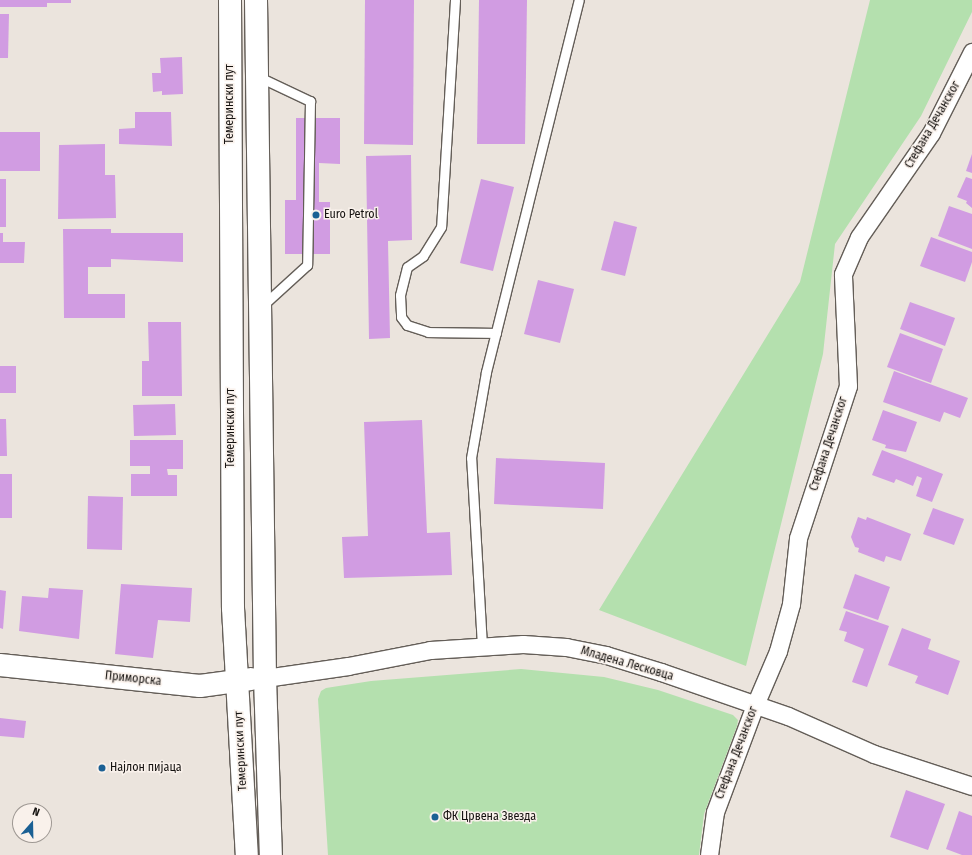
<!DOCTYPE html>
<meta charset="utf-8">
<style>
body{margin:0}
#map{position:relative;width:972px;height:855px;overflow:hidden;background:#ebe4dd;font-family:"Fira Sans Condensed",sans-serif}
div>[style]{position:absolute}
.green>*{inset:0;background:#b4e0ae}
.building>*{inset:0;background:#d19ce2}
.roads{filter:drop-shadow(1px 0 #645e58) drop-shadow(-1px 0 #645e58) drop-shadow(0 1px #645e58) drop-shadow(0 -1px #645e58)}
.lane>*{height:9px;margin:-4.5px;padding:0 4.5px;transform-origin:4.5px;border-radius:4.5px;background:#fff}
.street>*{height:17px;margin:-8.5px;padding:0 8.5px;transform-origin:8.5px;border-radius:8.5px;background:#fff}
.secondary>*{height:22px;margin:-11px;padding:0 11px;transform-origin:11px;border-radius:11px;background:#fff}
.dots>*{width:11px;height:11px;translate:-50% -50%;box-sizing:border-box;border:2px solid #f9f1eb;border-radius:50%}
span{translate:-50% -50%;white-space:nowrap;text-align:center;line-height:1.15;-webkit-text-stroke:3px #f9f1eb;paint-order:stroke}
.street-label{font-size:12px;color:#151210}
.poi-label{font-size:12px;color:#151210}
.left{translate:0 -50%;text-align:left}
.north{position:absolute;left:12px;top:803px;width:40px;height:40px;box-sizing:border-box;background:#f9f1eb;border:1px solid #9e9893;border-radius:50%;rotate:20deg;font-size:11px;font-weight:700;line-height:16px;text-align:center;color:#151210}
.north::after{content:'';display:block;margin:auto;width:14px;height:18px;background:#1b6094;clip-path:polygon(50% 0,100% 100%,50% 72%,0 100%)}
</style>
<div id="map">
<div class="green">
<div style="clip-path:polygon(870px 0,972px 0,972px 12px,921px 116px,835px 244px,823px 354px,746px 666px,599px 610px,800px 282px)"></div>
<div style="clip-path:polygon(521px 669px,604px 677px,658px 690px,733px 715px,738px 720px,737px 726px,704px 814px,699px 855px,328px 855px,318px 699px,321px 691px,326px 688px,371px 681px)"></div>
</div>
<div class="building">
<div style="clip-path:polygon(0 0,71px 0,71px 3px,47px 3px,47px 7px,0 7px)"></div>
<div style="clip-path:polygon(365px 0,414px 0,413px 145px,364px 144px)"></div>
<div style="clip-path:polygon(479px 0,527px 0,525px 144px,477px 144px)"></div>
<div style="clip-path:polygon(0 14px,9px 14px,8px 58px,0 58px)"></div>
<div style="clip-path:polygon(182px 57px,183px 94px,162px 95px,162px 91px,153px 92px,152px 73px,161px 73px,160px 58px)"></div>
<div style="clip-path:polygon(135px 112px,171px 112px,172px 146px,119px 144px,119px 129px,135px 128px)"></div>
<div style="clip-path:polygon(296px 118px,340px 118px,340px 164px,319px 163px,319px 202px,330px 202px,330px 254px,285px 254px,285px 200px,296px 200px)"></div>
<div style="clip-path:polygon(0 132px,40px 132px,40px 171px,0 171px)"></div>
<div style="clip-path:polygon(105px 144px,105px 175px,115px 175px,116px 218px,58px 219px,59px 145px)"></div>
<div style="clip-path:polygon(972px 154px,972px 173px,966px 171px)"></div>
<div style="clip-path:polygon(411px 155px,412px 240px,388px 241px,390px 338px,369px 339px,366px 156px)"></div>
<div style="clip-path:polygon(966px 177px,972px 179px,972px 208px,966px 203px,967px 201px,957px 197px)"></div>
<div style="clip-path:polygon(0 179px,6px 179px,6px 227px,0 227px)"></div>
<div style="clip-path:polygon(481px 179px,514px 187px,493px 271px,460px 263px)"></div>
<div style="clip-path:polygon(949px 206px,972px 214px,972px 249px,938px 236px)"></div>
<div style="clip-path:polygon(614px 221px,637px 227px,625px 276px,601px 270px)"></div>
<div style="clip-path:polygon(63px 229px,111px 229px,111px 233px,183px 233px,183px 262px,111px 259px,111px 267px,88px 267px,88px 294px,125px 294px,125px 318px,64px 318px)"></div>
<div style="clip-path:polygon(0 233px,3px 233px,3px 242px,25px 242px,24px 263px,0 263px)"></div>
<div style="clip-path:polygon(931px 237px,972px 252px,972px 262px,965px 282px,920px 266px)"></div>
<div style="clip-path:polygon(538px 280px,574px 289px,560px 343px,524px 334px)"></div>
<div style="clip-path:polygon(910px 302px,955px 318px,945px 346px,900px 329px)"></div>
<div style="clip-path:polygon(148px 322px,181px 322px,182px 396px,142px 396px,142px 361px,149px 361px)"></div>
<div style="clip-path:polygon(900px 333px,943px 349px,931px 383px,887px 367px)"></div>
<div style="clip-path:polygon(0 366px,16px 366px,16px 393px,0 393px)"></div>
<div style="clip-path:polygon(894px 371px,968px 398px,960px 418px,944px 412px,940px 422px,883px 402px)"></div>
<div style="clip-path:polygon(175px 404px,176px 435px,134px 436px,133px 405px)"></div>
<div style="clip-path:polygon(883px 410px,917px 422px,906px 452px,885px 448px,886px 445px,872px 440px)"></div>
<div style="clip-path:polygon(0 419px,6px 419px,7px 456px,0 456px)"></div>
<div style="clip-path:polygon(422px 420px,427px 533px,450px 532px,452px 575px,344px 578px,342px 537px,368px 536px,364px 422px)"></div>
<div style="clip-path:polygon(130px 440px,183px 440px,183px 469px,167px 469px,168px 475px,177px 475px,177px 496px,131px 496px,131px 474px,150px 474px,150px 466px,130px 466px)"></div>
<div style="clip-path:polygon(882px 450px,943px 474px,932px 502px,916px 496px,922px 478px,917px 476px,913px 486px,896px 479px,894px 483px,872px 475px)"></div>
<div style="clip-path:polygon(496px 458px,605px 463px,603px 509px,494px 504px)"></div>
<div style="clip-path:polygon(0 474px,12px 474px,12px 518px,0 518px)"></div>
<div style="clip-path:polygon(88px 496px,123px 497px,122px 550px,87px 549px)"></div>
<div style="clip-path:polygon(933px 508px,964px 519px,954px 545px,923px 534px)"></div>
<div style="clip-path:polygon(858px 517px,866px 520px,867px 517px,911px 534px,901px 561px,886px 556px,884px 562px,858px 552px,859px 548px,855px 547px,851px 537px)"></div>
<div style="clip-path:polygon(855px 574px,890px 587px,878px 620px,843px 608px)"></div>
<div style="clip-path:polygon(121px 584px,192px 588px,190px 622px,158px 620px,153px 658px,115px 654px)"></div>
<div style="clip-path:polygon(49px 588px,83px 590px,79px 639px,19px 631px,22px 596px,48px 598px)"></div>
<div style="clip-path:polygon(0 590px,6px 591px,3px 629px,0 628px)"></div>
<div style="clip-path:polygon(846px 611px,889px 626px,867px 687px,852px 682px,864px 649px,844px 641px,847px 632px,839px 630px)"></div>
<div style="clip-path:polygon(902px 628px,931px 639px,928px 649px,960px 661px,948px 695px,915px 683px,918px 676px,888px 665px)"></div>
<div style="clip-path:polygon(0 718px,26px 721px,24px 738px,0 736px)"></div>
<div style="clip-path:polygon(906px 790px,945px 804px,928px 850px,890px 837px)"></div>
<div style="clip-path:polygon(959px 811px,972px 816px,972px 855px,962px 855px,946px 849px)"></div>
</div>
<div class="roads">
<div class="lane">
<div style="left:455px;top:0;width:227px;rotate:93.5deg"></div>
<div style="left:441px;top:227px;width:34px;rotate:122deg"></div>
<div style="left:423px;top:256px;width:19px;rotate:145deg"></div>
<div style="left:407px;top:267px;width:29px;rotate:104deg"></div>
<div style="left:400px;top:295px;width:22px;rotate:87deg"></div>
<div style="left:401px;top:317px;width:10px;rotate:53deg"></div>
<div style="left:407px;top:325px;width:22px;rotate:18deg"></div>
<div style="left:428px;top:332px;width:68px;rotate:0.8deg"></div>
<div style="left:257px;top:76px;width:59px;rotate:25.3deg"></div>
<div style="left:310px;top:101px;width:164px;rotate:91deg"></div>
<div style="left:307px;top:265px;width:59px;rotate:137.7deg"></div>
<div style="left:482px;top:646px;width:188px;rotate:-93.3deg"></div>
<div style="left:471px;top:458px;width:87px;rotate:-80.1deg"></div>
<div style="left:486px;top:372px;width:383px;rotate:-76deg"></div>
</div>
<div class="street">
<div style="left:265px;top:678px;width:84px;rotate:-8.2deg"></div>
<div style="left:348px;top:666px;width:84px;rotate:-11deg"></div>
<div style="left:430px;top:650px;width:93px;rotate:-3.7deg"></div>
<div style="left:523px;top:644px;width:43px;rotate:4deg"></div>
<div style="left:566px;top:647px;width:41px;rotate:11.3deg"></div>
<div style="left:606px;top:655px;width:58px;rotate:17.2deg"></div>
<div style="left:661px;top:672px;width:134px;rotate:19.1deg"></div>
<div style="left:788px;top:716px;width:94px;rotate:23.8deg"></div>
<div style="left:874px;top:754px;width:103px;rotate:18.1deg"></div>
<div style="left:709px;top:855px;width:43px;rotate:-82.1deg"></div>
<div style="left:715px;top:812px;width:114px;rotate:-69.5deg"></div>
<div style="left:755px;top:705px;width:59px;rotate:-66.9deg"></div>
<div style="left:778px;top:651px;width:49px;rotate:-74.5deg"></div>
<div style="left:791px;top:604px;width:66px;rotate:-83.9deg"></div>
<div style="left:798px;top:538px;width:160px;rotate:-71.8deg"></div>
<div style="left:848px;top:386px;width:112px;rotate:-92.6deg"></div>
<div style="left:843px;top:274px;width:40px;rotate:-66.6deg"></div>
<div style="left:859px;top:237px;width:126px;rotate:-55.3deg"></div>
<div style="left:931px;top:133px;width:91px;rotate:-63.2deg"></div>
</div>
<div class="secondary">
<div style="left:230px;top:0;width:608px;rotate:89.72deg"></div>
<div style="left:233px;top:608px;width:247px;rotate:86.8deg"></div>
<div style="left:256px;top:0;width:678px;rotate:89.24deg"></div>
<div style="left:265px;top:678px;width:177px;rotate:88.1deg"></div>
<div style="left:0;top:665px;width:201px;rotate:6deg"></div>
<div style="left:200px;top:686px;width:51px;rotate:-7.8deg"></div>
</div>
</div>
<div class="dots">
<div style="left:316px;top:215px;background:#1b6094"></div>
<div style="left:102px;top:768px;background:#1b6094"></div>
<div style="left:435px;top:817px;background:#1b6094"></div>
</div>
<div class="street-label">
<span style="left:230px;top:104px;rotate:-90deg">Темерински пут</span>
<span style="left:933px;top:125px;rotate:-60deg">Стефана Дечанског</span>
<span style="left:231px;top:428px;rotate:-90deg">Темерински пут</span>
<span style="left:829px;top:444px;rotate:-72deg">Стефана Дечанског</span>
<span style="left:627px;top:664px;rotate:16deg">Младена Лесковца</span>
<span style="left:133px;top:679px;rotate:6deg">Приморска</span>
<span style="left:241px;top:751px;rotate:-93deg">Темерински пут</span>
<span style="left:737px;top:753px;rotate:-69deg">Стефана Дечанског</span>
</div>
<div class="poi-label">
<span class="left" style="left:324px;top:215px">Euro Petrol</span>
<span class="left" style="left:110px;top:768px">Најлон пијаца</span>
<span class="left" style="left:443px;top:817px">ФК Црвена Звезда</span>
</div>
<div class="north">N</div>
</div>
